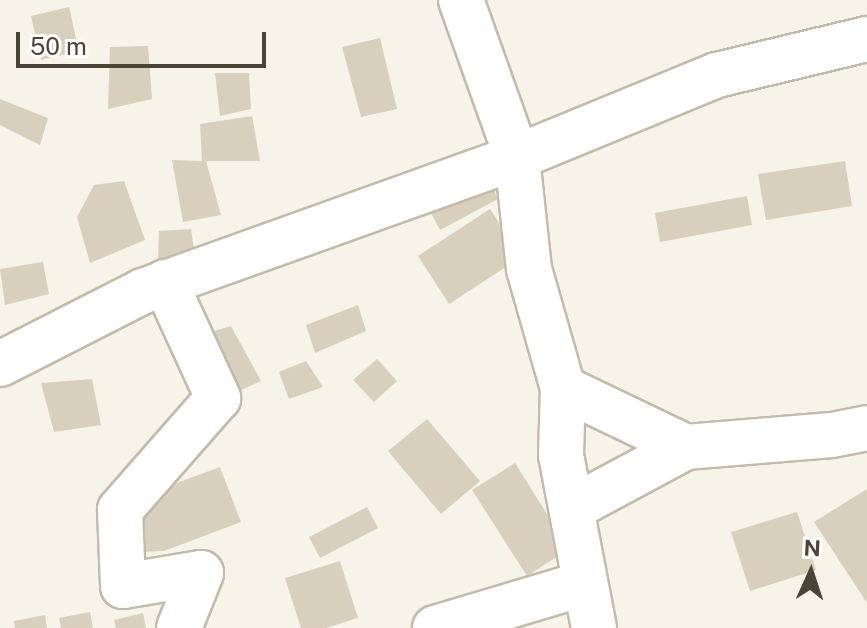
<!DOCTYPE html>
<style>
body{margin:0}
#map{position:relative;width:867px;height:628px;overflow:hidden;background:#f6f3e9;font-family:"Public Sans",sans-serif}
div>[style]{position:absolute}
.building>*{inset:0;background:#d9cfbd}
.roads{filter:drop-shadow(2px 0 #c3bbaa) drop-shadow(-2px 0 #c3bbaa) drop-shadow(0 2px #c3bbaa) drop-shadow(0 -2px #c3bbaa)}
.minor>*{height:44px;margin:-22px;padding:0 22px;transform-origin:22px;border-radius:22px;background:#fff}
span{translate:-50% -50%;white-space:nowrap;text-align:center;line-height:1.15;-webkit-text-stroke:7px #fff;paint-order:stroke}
.north{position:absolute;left:771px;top:532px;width:80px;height:80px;-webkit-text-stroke:6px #fff;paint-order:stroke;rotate:3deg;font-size:22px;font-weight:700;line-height:32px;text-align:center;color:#4b4436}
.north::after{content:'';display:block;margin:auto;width:28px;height:36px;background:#4b4436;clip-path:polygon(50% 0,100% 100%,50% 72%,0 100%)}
.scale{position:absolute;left:16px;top:32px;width:250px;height:36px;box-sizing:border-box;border:4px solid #4b4436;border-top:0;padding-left:10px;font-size:24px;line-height:28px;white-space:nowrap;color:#4b4436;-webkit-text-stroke:6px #fff;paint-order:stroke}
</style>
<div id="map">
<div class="building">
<div style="clip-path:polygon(69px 7px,79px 51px,41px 60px,31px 16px)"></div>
<div style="clip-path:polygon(380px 38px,397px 109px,361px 117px,342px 47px)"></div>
<div style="clip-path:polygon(148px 46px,152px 99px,108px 109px,110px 47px)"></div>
<div style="clip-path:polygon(215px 73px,249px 73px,251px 109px,220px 116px)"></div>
<div style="clip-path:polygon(0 99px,48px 118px,40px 145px,0 125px)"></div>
<div style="clip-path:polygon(252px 116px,260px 161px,206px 161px,221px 215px,183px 222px,172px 160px,202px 161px,200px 124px)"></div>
<div style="clip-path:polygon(845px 161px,852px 206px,766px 220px,758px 174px)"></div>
<div style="clip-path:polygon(487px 175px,498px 199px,440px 230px,425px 202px)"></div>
<div style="clip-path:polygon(124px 181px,145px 240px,90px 263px,77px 217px,94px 185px)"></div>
<div style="clip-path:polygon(747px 196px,752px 225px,660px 242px,655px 213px)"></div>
<div style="clip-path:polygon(490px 209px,521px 257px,449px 304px,418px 256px)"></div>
<div style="clip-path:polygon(191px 229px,195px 256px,158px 260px,159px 231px)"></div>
<div style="clip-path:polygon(43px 262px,49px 294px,5px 305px,0 269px)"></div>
<div style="clip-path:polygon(358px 305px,366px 331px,315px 353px,306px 325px)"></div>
<div style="clip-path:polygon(231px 326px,261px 381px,223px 398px,204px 334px)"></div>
<div style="clip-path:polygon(377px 359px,397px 381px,374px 402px,353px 380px)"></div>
<div style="clip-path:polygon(306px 361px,323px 387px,289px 399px,279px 372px)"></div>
<div style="clip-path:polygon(92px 379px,101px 425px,54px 432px,41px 383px)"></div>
<div style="clip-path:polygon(427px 419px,480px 481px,441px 514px,388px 451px)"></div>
<div style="clip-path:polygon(515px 463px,569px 549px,527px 576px,472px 490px)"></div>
<div style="clip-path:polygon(220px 467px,241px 522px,164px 551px,142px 552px,132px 514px,158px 490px)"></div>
<div style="clip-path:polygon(867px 489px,867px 603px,814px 522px)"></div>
<div style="clip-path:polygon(367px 507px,378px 528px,320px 558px,309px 537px)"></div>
<div style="clip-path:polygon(797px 512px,816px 570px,750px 591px,731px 532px)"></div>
<div style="clip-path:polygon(340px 561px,358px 618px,326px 628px,301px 628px,285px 578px)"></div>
<div style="clip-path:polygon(90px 612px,93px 628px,61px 628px,59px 618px)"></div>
<div style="clip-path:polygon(143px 613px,146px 628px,116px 628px,114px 620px)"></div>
<div style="clip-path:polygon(45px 615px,47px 628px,15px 628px,14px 621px)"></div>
</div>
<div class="roads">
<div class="minor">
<div style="left:461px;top:0;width:167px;rotate:70.4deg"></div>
<div style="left:517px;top:157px;width:113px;rotate:83.9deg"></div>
<div style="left:529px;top:269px;width:124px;rotate:74.1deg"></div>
<div style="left:563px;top:388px;width:67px;rotate:91.7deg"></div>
<div style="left:561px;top:455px;width:176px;rotate:79.2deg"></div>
<div style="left:165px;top:282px;width:128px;rotate:65.4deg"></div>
<div style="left:218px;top:398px;width:149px;rotate:131.2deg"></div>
<div style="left:120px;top:510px;width:76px;rotate:87.7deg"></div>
<div style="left:123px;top:586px;width:79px;rotate:-9.5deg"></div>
<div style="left:201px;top:573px;width:59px;rotate:111.8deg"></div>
<div style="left:0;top:364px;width:161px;rotate:-27deg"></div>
<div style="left:143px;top:291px;width:397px;rotate:-19.7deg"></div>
<div style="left:517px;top:157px;width:216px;rotate:-22.3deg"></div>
<div style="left:717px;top:75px;width:154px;rotate:-13.5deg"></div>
<div style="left:563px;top:388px;width:136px;rotate:25.6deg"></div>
<div style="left:572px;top:508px;width:129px;rotate:-28.2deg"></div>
<div style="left:686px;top:447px;width:146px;rotate:-4.7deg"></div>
<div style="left:832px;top:435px;width:36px;rotate:-11deg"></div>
<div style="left:435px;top:628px;width:154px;rotate:-16.6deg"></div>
</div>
</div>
<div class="north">N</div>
<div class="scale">50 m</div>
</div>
